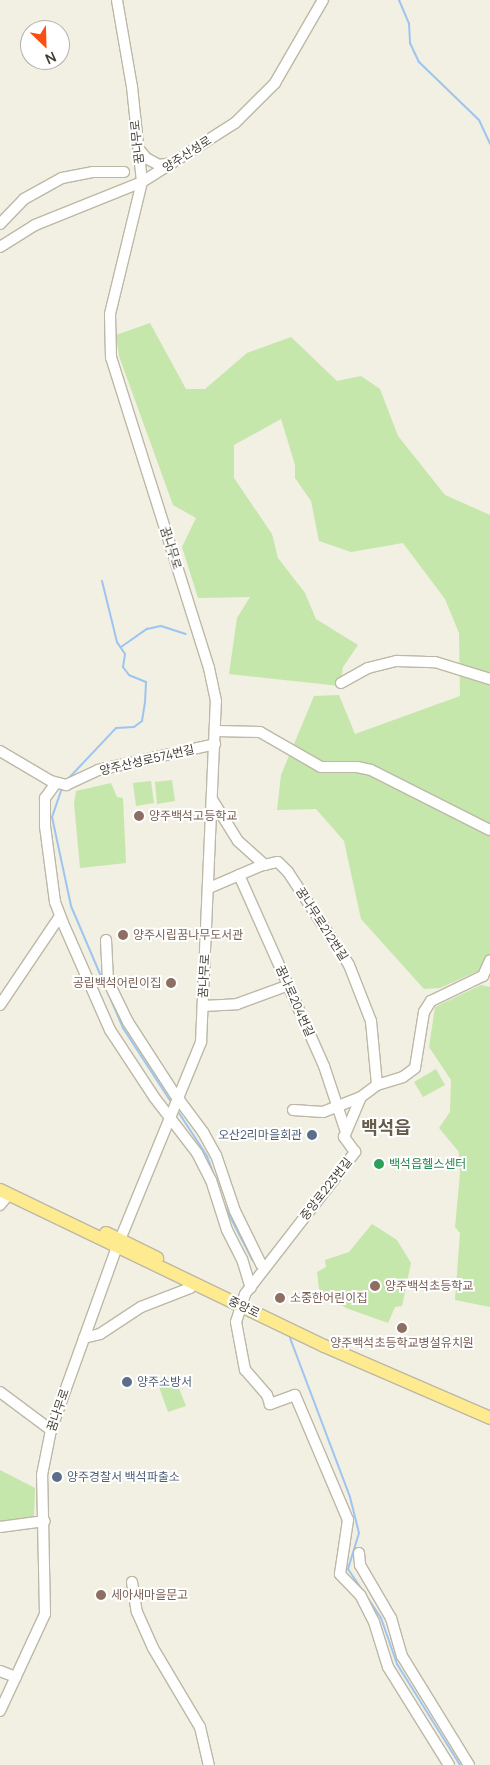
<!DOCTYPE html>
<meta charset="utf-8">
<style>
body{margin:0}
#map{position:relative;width:490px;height:1765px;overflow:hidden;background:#f2efe3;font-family:Manrope,"Noto Sans KR",sans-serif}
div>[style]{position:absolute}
.green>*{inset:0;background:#c5e7ab}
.stream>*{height:2px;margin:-1px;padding:0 1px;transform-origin:1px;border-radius:1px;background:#9ec5f0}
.roads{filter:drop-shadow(1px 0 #bdb8a6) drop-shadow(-1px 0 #bdb8a6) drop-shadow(0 1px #bdb8a6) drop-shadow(0 -1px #bdb8a6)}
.minor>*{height:10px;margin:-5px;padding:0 5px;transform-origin:5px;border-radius:5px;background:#fff}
.major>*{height:12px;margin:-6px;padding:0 6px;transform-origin:6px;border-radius:6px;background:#feeb90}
.dots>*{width:14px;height:14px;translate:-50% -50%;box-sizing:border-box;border:2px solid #fff;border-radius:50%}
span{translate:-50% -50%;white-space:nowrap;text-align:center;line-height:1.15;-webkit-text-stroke:4px #fff;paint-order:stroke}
.street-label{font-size:12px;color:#433f34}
.education-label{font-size:12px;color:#785e54}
.left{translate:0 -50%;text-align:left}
.right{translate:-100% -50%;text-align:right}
.service-label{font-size:12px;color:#4e5e75}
.leisure-label{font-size:12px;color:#27864d}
.district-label{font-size:18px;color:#665e4b;font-weight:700}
.north{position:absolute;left:20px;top:20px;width:50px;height:50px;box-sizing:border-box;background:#fff;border:1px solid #b4b2ae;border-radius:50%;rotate:156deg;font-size:14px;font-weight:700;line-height:20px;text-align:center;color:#433f34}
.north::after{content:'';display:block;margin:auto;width:18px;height:22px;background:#fa4f12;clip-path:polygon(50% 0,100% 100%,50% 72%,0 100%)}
</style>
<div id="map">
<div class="green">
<div style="clip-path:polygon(150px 323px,186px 389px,205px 389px,247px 353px,291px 337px,337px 381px,361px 376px,380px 389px,398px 436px,445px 495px,490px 515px,490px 970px,476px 972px,440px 988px,424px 989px,361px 919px,344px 841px,316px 809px,277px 810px,281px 775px,314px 696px,339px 695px,355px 734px,460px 696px,459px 633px,445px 599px,403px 543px,351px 552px,319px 541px,311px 501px,295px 478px,295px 465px,281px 419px,234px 445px,234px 478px,272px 534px,278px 558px,305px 593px,316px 619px,358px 645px,343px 667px,340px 686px,229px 674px,237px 618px,250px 597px,198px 598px,182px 547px,196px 518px,173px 505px,119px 356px,116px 335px)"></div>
<div style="clip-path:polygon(172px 780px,175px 801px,157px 804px,155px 782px)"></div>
<div style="clip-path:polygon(151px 781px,154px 803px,136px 806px,133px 783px)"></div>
<div style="clip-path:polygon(111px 783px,117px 797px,123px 798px,126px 863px,80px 868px,74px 803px,76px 791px)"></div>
<div style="clip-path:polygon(481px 985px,490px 987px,490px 1307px,455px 1300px,460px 1233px,455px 1227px,460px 1174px,459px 1152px,439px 1128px,450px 1112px,451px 1080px,429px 1047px,435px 1007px)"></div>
<div style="clip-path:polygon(436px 1069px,445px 1085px,423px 1097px,414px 1082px)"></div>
<div style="clip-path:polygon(372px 1224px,397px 1240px,411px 1263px,402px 1306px,395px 1307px,388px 1323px,346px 1308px,319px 1289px,317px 1272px,326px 1267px,325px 1260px,349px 1252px)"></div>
<div style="clip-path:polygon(174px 1376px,186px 1406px,168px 1412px,158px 1384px)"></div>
<div style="clip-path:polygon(0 1470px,35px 1488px,34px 1516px,14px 1523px,0 1523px)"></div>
</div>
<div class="stream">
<div style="left:399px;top:0;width:25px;rotate:67deg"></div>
<div style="left:409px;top:23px;width:20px;rotate:87deg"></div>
<div style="left:410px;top:43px;width:21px;rotate:65deg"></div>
<div style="left:419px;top:62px;width:83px;rotate:44deg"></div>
<div style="left:479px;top:120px;width:26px;rotate:65deg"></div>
<div style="left:121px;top:647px;width:32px;rotate:-35deg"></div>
<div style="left:147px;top:629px;width:14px;rotate:-12deg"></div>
<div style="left:161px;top:626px;width:26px;rotate:18deg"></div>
<div style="left:67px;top:780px;width:71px;rotate:-46.7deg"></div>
<div style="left:116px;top:728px;width:18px;rotate:-3deg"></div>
<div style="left:134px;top:727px;width:10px;rotate:-37deg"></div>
<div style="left:142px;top:721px;width:19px;rotate:-81deg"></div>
<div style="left:145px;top:702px;width:20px;rotate:-87deg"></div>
<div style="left:146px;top:682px;width:18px;rotate:-158deg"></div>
<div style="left:129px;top:675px;width:10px;rotate:-127deg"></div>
<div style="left:123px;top:667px;width:13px;rotate:-81deg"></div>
<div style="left:125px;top:654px;width:14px;rotate:-124deg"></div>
<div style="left:117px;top:642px;width:63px;rotate:-103.8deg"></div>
<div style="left:62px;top:788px;width:31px;rotate:109deg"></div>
<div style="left:52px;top:817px;width:91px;rotate:77.9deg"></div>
<div style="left:71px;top:906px;width:133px;rotate:66.9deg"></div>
<div style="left:123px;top:1028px;width:88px;rotate:57deg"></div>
<div style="left:177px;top:1110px;width:55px;rotate:56.9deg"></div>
<div style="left:207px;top:1156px;width:20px;rotate:70deg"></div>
<div style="left:223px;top:1203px;width:65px;rotate:62.7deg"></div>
<div style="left:290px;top:1338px;width:170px;rotate:69.3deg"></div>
<div style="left:350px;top:1497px;width:37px;rotate:76deg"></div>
<div style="left:359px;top:1533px;width:38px;rotate:107deg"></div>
<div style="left:348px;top:1569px;width:59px;rotate:56deg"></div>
<div style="left:381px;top:1618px;width:49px;rotate:70.8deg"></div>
<div style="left:397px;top:1664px;width:119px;rotate:58deg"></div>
</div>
<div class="roads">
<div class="minor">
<div style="left:139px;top:149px;width:11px;rotate:52deg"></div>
<div style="left:146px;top:158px;width:15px;rotate:28deg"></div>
<div style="left:159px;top:165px;width:12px;rotate:-9deg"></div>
<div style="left:0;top:224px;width:35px;rotate:-46deg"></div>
<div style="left:24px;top:199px;width:43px;rotate:-28.9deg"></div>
<div style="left:62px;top:178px;width:32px;rotate:-11deg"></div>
<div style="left:93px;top:172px;width:31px"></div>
<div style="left:0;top:247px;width:41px;rotate:-32.2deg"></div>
<div style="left:35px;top:225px;width:115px;rotate:-21.9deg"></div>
<div style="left:142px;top:182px;width:110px;rotate:-32.4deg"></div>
<div style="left:235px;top:123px;width:57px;rotate:-45deg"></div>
<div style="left:275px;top:83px;width:96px;rotate:-60deg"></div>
<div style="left:341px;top:683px;width:31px;rotate:-29deg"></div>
<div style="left:368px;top:668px;width:30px;rotate:-14deg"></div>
<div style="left:397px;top:661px;width:38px;rotate:2deg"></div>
<div style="left:435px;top:662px;width:58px;rotate:17.2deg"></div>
<div style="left:216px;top:731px;width:44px;rotate:1.3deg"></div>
<div style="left:260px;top:732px;width:70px;rotate:29.8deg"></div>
<div style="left:321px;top:767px;width:36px"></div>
<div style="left:357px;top:767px;width:14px;rotate:12deg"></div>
<div style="left:371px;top:770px;width:133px;rotate:26.8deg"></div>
<div style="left:0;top:751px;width:59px;rotate:30.5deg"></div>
<div style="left:51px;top:781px;width:16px;rotate:15deg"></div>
<div style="left:66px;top:785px;width:35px;rotate:-25deg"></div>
<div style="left:98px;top:770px;width:120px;rotate:-12.5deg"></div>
<div style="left:56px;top:783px;width:19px;rotate:126deg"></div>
<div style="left:45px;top:798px;width:28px;rotate:90deg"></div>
<div style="left:45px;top:826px;width:77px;rotate:82.5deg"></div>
<div style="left:55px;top:902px;width:22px;rotate:69deg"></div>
<div style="left:63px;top:923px;width:117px;rotate:66.3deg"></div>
<div style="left:110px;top:1030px;width:80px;rotate:56.7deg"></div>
<div style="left:154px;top:1097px;width:71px;rotate:52.5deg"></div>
<div style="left:197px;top:1153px;width:30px;rotate:63deg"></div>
<div style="left:211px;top:1180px;width:52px;rotate:72.3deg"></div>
<div style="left:227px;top:1230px;width:33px;rotate:63deg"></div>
<div style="left:242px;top:1259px;width:30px;rotate:73deg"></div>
<div style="left:213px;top:801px;width:47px;rotate:58deg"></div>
<div style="left:238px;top:841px;width:36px;rotate:42deg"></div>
<div style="left:239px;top:875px;width:209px;rotate:66deg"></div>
<div style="left:324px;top:1066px;width:66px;rotate:71.6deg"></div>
<div style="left:209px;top:888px;width:56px;rotate:-23.3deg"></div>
<div style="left:260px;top:866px;width:18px;rotate:-13deg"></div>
<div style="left:278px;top:862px;width:14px;rotate:45deg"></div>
<div style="left:288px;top:872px;width:111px;rotate:56.7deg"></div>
<div style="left:349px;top:965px;width:60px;rotate:68.6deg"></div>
<div style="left:371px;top:1021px;width:64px;rotate:84.6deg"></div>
<div style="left:106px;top:940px;width:41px;rotate:87.2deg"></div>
<div style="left:108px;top:981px;width:46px;rotate:64deg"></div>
<div style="left:128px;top:1022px;width:85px;rotate:57.1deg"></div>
<div style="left:174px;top:1093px;width:49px;rotate:53.4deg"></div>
<div style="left:203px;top:1132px;width:26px;rotate:61deg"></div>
<div style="left:216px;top:1155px;width:59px;rotate:71.3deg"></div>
<div style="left:235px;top:1211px;width:59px;rotate:63.9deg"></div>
<div style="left:261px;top:1264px;width:5px;rotate:22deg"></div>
<div style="left:0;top:1005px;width:107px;rotate:-56deg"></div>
<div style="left:203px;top:1006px;width:34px;rotate:-3deg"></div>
<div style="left:237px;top:1004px;width:55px;rotate:-20.1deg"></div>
<div style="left:293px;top:1110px;width:30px;rotate:4deg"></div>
<div style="left:323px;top:1112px;width:41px;rotate:-21.5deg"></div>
<div style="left:0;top:1205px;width:14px;rotate:-51deg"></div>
<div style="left:84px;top:1338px;width:16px;rotate:-14deg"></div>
<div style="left:100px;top:1334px;width:49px;rotate:-33.4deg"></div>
<div style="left:141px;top:1307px;width:53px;rotate:-21.2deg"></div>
<div style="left:190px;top:1288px;width:5px;rotate:-53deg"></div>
<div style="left:0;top:1392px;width:64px;rotate:36.7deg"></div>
<div style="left:0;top:1527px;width:45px;rotate:-7.6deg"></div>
<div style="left:359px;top:1553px;width:12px;rotate:85deg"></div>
<div style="left:360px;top:1565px;width:61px;rotate:59.7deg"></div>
<div style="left:391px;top:1618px;width:40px;rotate:74deg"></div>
<div style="left:402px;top:1656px;width:128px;rotate:58.4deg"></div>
<div style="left:132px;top:1582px;width:30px;rotate:81deg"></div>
<div style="left:137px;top:1612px;width:39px;rotate:66deg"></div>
<div style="left:153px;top:1648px;width:92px;rotate:59.3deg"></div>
<div style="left:200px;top:1727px;width:39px;rotate:77deg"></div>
<div style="left:0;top:1671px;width:17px;rotate:21deg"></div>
<div style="left:0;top:1711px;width:107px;rotate:-65.1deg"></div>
<div style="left:45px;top:1614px;width:139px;rotate:-91.2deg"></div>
<div style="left:42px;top:1475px;width:46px;rotate:-78.7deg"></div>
<div style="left:51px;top:1430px;width:195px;rotate:-70.2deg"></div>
<div style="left:117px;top:1247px;width:222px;rotate:-67.7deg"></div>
<div style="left:201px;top:1042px;width:341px;rotate:-87.5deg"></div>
<div style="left:216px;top:701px;width:34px;rotate:-102deg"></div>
<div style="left:209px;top:668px;width:325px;rotate:-107.5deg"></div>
<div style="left:111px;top:358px;width:44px;rotate:-91.3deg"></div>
<div style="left:110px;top:314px;width:136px;rotate:-76.4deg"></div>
<div style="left:142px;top:182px;width:96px;rotate:-96deg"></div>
<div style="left:132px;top:87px;width:88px;rotate:-99.8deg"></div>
<div style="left:449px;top:1765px;width:115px;rotate:-121.9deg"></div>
<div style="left:388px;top:1667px;width:47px;rotate:-107.3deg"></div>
<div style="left:374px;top:1622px;width:30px;rotate:-117deg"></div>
<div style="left:360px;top:1595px;width:29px;rotate:-134deg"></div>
<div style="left:340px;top:1574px;width:55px;rotate:-81.6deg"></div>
<div style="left:348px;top:1520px;width:136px;rotate:-113deg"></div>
<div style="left:295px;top:1395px;width:27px;rotate:160deg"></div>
<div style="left:270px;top:1404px;width:9px;rotate:-108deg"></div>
<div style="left:267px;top:1395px;width:33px;rotate:-131deg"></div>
<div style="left:245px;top:1370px;width:49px;rotate:-100.6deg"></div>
<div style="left:236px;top:1322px;width:29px;rotate:-72deg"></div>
<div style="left:245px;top:1294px;width:180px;rotate:-52.2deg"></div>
<div style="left:355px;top:1152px;width:19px;rotate:-126deg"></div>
<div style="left:344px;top:1137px;width:43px;rotate:-67deg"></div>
<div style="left:361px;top:1097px;width:20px;rotate:-37deg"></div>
<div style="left:377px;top:1085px;width:27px;rotate:-17deg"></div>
<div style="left:403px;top:1077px;width:15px;rotate:-37deg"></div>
<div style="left:415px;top:1068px;width:57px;rotate:-80.9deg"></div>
<div style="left:424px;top:1012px;width:13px;rotate:-58deg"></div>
<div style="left:431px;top:1001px;width:58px;rotate:-25.7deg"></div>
<div style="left:483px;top:976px;width:17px;rotate:-66deg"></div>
</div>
<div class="major">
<div style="left:0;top:1190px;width:360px;rotate:25.7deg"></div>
<div style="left:324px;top:1346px;width:181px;rotate:23.4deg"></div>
<div style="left:106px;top:1233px;width:57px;rotate:26.1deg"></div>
</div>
</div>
<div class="dots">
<div style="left:139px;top:816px;background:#8d6e63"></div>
<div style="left:123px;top:935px;background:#8d6e63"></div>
<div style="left:171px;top:983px;background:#8d6e63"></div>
<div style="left:312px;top:1135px;background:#5c6f8a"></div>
<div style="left:379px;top:1164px;background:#2e9e5b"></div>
<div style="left:375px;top:1286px;background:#8d6e63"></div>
<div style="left:280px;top:1298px;background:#8d6e63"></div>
<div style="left:402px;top:1328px;background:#8d6e63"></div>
<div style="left:127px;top:1382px;background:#5c6f8a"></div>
<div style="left:57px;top:1477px;background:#5c6f8a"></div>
<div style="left:101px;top:1595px;background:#8d6e63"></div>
</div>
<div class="street-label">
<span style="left:137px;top:142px;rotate:-96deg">꿈나무로</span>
<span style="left:187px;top:154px;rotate:-33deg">양주산성로</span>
<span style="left:171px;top:548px;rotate:72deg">꿈나무로</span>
<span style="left:147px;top:760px;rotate:-13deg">양주산성로574번길</span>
<span style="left:322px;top:924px;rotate:57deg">꿈나무로212번길</span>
<span style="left:204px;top:976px;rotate:-87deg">꿈나무로</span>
<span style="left:295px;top:1001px;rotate:66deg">꿈나로204번길</span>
<span style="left:326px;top:1189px;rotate:-52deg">중앙로223번길</span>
<span style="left:244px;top:1307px;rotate:26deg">중앙로</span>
<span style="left:58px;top:1410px;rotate:-71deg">꿈나무로</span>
</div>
<div class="education-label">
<span class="left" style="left:149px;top:816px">양주백석고등학교</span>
<span class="left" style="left:133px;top:935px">양주시립꿈나무도서관</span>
<span class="right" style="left:161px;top:983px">공립백석어린이집</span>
<span class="left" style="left:385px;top:1286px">양주백석초등학교</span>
<span class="left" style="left:290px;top:1298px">소중한어린이집</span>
<span style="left:402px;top:1343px">양주백석초등학교병설유치원</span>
<span class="left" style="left:111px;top:1595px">세아새마을문고</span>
</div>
<div class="service-label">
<span class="right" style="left:302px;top:1135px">오산2리마을회관</span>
<span class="left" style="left:137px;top:1382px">양주소방서</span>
<span class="left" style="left:67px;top:1477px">양주경찰서 백석파출소</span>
</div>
<div class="leisure-label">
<span class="left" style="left:389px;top:1164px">백석읍헬스센터</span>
</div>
<div class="district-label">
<span style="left:386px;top:1127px">백석읍</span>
</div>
<div class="north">N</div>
</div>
